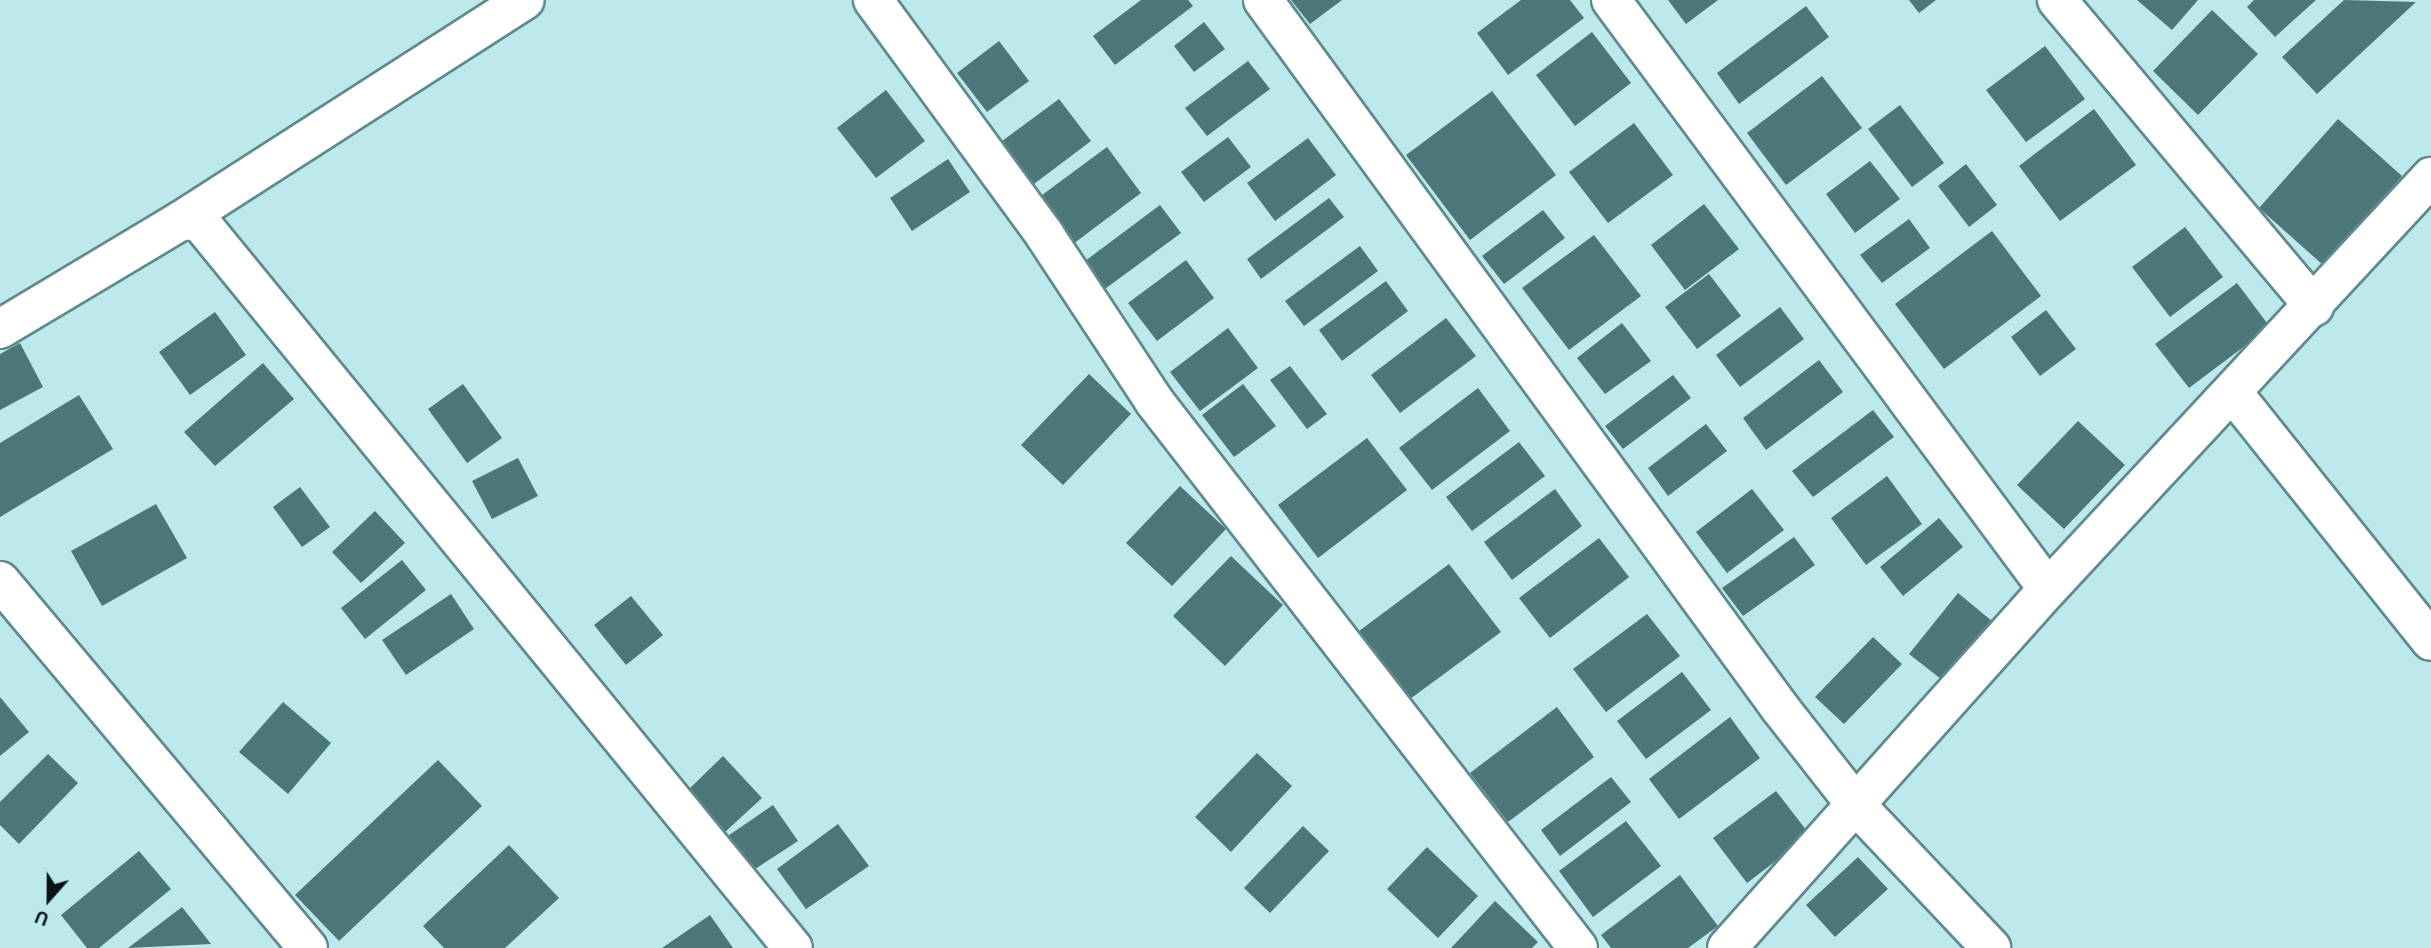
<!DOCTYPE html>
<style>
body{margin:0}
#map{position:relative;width:2431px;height:948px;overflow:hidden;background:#bce9ec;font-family:Ubuntu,sans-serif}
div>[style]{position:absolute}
.building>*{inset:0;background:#4d7679}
.roads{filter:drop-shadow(2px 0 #608a8d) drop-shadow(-2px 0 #608a8d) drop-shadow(0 2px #608a8d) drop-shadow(0 -2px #608a8d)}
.minor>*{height:38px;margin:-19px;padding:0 19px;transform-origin:19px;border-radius:19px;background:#fff}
span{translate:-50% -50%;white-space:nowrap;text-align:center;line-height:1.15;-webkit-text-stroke:6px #bce9ec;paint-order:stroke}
.north{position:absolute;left:14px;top:864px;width:70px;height:70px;-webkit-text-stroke:5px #bce9ec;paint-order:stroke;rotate:201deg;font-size:19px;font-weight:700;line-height:28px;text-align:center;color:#051516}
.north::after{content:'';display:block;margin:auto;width:24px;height:32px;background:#051516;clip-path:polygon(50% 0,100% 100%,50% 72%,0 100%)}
</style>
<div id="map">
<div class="building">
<div style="clip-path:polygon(1141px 0,1188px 0,1193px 6px,1115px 65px,1093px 36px)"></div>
<div style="clip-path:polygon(1291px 0,1342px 0,1310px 24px)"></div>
<div style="clip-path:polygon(1521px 0,1570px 0,1584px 18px,1508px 75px,1477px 33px)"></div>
<div style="clip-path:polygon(1668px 0,1718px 0,1686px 24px)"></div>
<div style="clip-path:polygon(1909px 0,1936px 0,1919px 13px)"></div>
<div style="clip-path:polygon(2137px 0,2198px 0,2172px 30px)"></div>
<div style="clip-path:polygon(2254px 0,2316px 0,2275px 37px,2247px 7px)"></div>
<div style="clip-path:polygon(2344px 0,2416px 2px,2317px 94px,2282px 57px)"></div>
<div style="clip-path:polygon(1806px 6px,1829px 37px,1739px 104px,1717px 73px)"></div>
<div style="clip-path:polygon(2212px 10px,2258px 54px,2198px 115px,2153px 71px)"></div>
<div style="clip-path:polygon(1204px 22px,1225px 49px,1194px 72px,1174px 46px)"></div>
<div style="clip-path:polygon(1592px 32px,1631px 83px,1575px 126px,1536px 75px)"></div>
<div style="clip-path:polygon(999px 41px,1029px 81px,987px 112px,957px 73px)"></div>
<div style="clip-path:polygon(2045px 46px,2085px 99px,2026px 142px,1986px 90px)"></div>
<div style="clip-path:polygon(1248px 61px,1270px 89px,1207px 136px,1185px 108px)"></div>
<div style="clip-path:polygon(1822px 76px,1862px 128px,1786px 185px,1747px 133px)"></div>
<div style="clip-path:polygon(886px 90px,925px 141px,876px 178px,837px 128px)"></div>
<div style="clip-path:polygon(1492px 91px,1556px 175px,1470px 240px,1406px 155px)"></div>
<div style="clip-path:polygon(1059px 99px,1091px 141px,1030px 187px,998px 144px)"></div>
<div style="clip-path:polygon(1900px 105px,1944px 163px,1912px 187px,1868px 129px)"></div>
<div style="clip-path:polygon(2094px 109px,2136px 165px,2060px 221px,2019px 166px)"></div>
<div style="clip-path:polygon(2338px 119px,2402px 176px,2323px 265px,2259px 208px)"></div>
<div style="clip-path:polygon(1634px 123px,1673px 175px,1608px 223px,1569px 172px)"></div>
<div style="clip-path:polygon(1228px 137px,1251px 167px,1204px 202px,1181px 172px)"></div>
<div style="clip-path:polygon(1308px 138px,1336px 175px,1275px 221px,1247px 183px)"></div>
<div style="clip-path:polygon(1107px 147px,1141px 193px,1073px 244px,1038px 198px)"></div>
<div style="clip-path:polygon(948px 159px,970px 192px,912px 231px,890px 198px)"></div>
<div style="clip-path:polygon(1870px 161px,1900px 199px,1855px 233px,1826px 194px)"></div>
<div style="clip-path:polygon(1966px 164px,1997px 205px,1969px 227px,1938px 186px)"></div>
<div style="clip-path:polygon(1329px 198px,1344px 217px,1261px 279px,1247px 259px)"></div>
<div style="clip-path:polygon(1704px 204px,1739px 249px,1685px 290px,1651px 245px)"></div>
<div style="clip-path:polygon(1160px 205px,1181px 233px,1094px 297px,1073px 270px)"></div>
<div style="clip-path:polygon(1543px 210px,1565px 238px,1504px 284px,1482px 256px)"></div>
<div style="clip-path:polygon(1909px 219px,1930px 248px,1882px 283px,1860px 255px)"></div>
<div style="clip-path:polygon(2185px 227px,2223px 277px,2170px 317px,2132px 267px)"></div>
<div style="clip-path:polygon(1992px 231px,2041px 296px,1944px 369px,1895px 304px)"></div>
<div style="clip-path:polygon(1594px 235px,1641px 296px,1569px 350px,1522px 288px)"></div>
<div style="clip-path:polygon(1360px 246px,1378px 271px,1304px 326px,1285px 301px)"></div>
<div style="clip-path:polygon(1186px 260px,1214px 298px,1157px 341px,1128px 303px)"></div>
<div style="clip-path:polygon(1709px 274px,1741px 316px,1697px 349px,1665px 307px)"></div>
<div style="clip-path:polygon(1386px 281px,1408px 311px,1342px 361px,1319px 330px)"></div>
<div style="clip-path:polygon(2237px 283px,2270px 327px,2189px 388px,2155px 344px)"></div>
<div style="clip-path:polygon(1780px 307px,1804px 339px,1740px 387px,1716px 355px)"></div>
<div style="clip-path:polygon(2046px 310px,2076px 349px,2040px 376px,2011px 337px)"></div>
<div style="clip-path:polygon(215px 312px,246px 355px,190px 395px,159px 352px)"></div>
<div style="clip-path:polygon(1446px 318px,1476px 356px,1400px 413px,1371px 375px)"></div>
<div style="clip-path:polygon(1622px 323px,1651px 361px,1605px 394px,1577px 358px)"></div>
<div style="clip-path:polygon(1228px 328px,1258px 368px,1200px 411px,1170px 372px)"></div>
<div style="clip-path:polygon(20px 343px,43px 387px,0 410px,0 354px)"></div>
<div style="clip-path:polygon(1819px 360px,1843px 392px,1766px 450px,1743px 418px)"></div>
<div style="clip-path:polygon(263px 363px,294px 399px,215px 466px,184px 432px)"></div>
<div style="clip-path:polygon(1290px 366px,1327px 414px,1307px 429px,1270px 380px)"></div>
<div style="clip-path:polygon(1089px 374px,1131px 414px,1063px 485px,1021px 445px)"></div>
<div style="clip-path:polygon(1673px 375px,1691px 398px,1623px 449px,1605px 426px)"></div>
<div style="clip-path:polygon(463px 384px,502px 438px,467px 463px,428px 409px)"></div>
<div style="clip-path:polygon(1243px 384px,1276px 426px,1234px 457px,1202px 415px)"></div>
<div style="clip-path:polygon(1478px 388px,1510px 431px,1432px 490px,1399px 448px)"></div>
<div style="clip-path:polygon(79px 395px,113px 449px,0 517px,0 443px)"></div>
<div style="clip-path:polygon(1873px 410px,1894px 437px,1813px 497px,1792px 471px)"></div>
<div style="clip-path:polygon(2078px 421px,2125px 465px,2064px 529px,2017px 485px)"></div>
<div style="clip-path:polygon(1706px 424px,1727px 451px,1668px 496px,1648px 468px)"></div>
<div style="clip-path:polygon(1367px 438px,1407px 490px,1318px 558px,1278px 505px)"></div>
<div style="clip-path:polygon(1519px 442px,1545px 476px,1472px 531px,1446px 497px)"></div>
<div style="clip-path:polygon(518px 458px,538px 496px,492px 519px,472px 481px)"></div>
<div style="clip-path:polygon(1887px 476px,1922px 524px,1866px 565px,1831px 518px)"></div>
<div style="clip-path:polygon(1180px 486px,1226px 529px,1172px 586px,1126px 543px)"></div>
<div style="clip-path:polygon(300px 487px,330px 527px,302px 547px,273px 507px)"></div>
<div style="clip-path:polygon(1555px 489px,1582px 526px,1512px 580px,1484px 542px)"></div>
<div style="clip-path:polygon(1752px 489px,1784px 530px,1727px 573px,1696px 532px)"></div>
<div style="clip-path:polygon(156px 504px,187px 558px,102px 606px,71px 551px)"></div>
<div style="clip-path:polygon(375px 511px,405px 543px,361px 583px,332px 552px)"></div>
<div style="clip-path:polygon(1939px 518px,1963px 547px,1903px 596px,1880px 567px)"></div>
<div style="clip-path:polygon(1794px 537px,1815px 565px,1743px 616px,1722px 588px)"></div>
<div style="clip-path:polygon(1599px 538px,1629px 577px,1550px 638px,1519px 598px)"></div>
<div style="clip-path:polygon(1231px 556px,1283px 605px,1225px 666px,1173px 616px)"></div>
<div style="clip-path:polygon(402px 560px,426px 590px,365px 639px,341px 608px)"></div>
<div style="clip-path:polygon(1449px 564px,1501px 632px,1410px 699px,1359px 631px)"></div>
<div style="clip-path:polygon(1958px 593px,1998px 626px,1950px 686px,1909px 654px)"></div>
<div style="clip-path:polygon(451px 594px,474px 629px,406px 675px,382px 640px)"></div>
<div style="clip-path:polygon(631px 596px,663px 635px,626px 665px,594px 625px)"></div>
<div style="clip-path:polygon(1647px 614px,1680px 656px,1606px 712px,1573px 669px)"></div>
<div style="clip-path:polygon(1873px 637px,1902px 664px,1844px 724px,1815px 697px)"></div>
<div style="clip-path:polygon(1682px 672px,1711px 710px,1646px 759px,1617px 721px)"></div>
<div style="clip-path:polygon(0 697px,29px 732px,0 756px)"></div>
<div style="clip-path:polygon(283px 702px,331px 743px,288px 794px,239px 752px)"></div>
<div style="clip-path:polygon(1557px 707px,1594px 757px,1508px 822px,1470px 773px)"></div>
<div style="clip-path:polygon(1730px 717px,1760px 758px,1679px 819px,1649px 779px)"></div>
<div style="clip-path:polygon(1257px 753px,1292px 786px,1231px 852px,1195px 817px)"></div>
<div style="clip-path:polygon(48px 754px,78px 783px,19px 844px,0 825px,0 802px)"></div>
<div style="clip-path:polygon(723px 756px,762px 798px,725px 832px,687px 791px)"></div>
<div style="clip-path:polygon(438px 760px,482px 806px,339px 941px,295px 895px)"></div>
<div style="clip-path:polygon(1611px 777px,1631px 802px,1560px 856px,1541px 830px)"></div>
<div style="clip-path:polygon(1776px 791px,1810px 835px,1747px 883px,1713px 838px)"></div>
<div style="clip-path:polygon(773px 805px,798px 841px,743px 877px,719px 842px)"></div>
<div style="clip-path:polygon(1626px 821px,1661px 866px,1593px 917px,1559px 871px)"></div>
<div style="clip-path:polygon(838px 824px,869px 866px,806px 909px,777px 869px)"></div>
<div style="clip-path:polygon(1303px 826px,1329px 851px,1270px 913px,1244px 888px)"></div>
<div style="clip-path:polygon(509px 845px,559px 898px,505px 948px,444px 948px,423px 926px)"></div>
<div style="clip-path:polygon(1427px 847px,1478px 896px,1438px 938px,1387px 889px)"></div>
<div style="clip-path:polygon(139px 851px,171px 889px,99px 948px,87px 948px,61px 915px)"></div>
<div style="clip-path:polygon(1858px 857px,1888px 889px,1835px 937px,1806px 905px)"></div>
<div style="clip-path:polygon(1680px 875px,1718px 926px,1688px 948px,1611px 948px,1601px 935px)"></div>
<div style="clip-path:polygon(1495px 901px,1538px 942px,1532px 948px,1451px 948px)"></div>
<div style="clip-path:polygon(182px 907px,211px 944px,128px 948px)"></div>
<div style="clip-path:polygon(710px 915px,733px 948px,662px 948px)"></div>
</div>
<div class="roads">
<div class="minor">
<div style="left:873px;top:0;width:290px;rotate:53.8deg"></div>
<div style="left:1044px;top:234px;width:200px;rotate:56.6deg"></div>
<div style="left:1154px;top:401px;width:692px;rotate:52.22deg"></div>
<div style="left:1263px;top:0;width:877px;rotate:53.86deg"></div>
<div style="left:1780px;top:708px;width:123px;rotate:51.9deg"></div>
<div style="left:1856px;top:805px;width:197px;rotate:46.6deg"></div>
<div style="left:1611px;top:0;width:733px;rotate:53.43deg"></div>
<div style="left:2057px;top:0;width:400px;rotate:50deg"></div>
<div style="left:182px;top:220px;width:407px;rotate:-32.7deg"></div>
<div style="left:0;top:329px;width:212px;rotate:-30.9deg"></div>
<div style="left:182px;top:220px;width:18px;rotate:6deg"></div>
<div style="left:200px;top:222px;width:937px;rotate:50.76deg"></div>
<div style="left:2233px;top:393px;width:317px;rotate:51.4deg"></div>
<div style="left:0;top:581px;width:479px;rotate:50deg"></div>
<div style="left:1727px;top:948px;width:482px;rotate:-48.2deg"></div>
<div style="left:2048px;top:589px;width:563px;rotate:-47.09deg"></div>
</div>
</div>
<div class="north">U</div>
</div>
